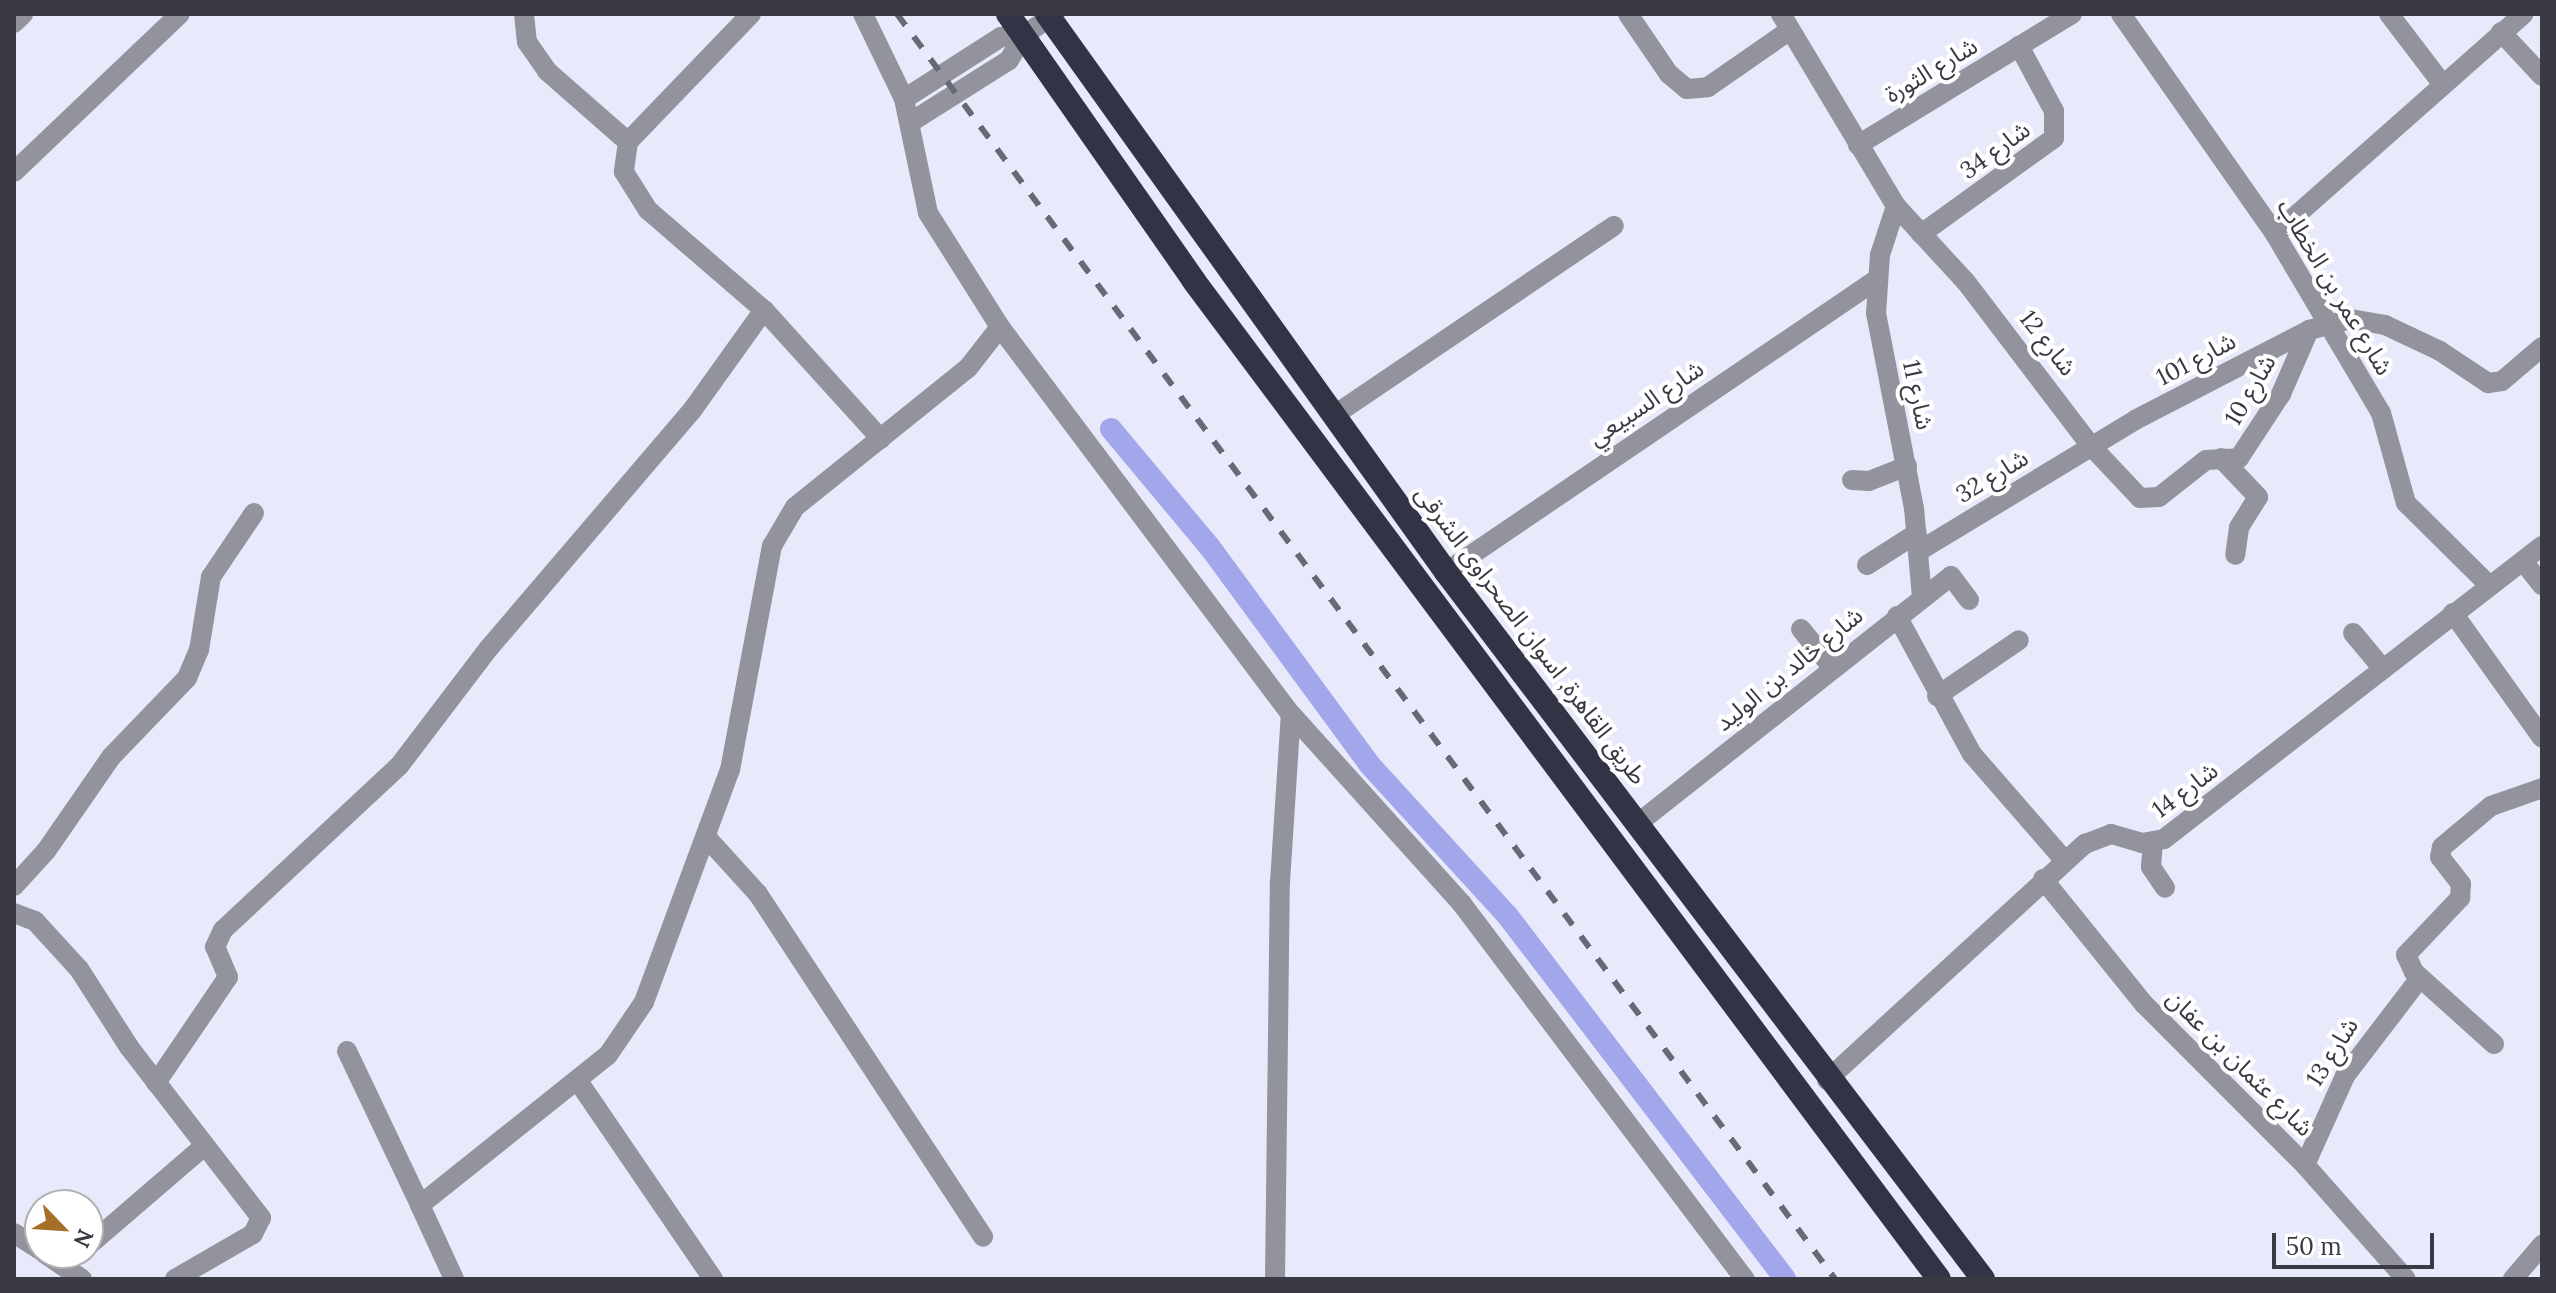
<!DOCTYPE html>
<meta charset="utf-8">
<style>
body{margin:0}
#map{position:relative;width:2556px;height:1293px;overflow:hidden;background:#e8eafc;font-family:Lora,"Noto Sans Arabic",serif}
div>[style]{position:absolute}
.canal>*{height:22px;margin:-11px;padding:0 11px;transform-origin:11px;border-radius:11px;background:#a2a6ea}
.minor>*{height:20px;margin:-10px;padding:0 10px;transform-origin:10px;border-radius:10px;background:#92939c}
.highway>*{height:24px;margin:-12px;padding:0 12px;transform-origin:12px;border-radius:12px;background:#323345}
.rail>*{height:6px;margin-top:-3px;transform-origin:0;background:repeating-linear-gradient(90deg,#676974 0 14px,transparent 0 28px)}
span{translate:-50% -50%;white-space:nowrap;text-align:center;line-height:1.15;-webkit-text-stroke:8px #fff;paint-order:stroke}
.street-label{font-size:24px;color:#393a43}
.frame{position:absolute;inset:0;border:16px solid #393a43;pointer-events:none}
.north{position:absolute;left:24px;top:1189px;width:80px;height:80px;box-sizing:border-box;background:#fff;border:2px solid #b0b0b4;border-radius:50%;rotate:115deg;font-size:22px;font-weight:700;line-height:32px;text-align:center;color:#393a43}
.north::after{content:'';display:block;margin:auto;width:28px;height:36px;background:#a47028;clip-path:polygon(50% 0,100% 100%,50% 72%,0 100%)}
.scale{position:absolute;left:2272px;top:1233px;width:162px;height:36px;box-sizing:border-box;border:4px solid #393a43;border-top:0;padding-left:10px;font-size:24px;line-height:28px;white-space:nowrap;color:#393a43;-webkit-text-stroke:6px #fff;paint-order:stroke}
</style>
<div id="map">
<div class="canal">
<div style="left:1111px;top:429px;width:153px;rotate:50.1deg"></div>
<div style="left:1209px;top:546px;width:270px;rotate:53.7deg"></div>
<div style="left:1369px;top:764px;width:205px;rotate:47.6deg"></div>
<div style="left:1507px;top:915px;width:458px;rotate:52.6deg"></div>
</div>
<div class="minor">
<div style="left:524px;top:14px;width:28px;rotate:84deg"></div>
<div style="left:527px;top:42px;width:35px;rotate:55deg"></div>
<div style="left:547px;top:71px;width:108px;rotate:41.2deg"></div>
<div style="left:751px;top:14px;width:178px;rotate:133.9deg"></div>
<div style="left:628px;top:142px;width:30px;rotate:98deg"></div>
<div style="left:624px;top:172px;width:45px;rotate:57.7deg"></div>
<div style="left:648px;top:210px;width:153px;rotate:40.8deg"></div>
<div style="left:764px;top:310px;width:174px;rotate:47.8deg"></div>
<div style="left:863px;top:14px;width:94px;rotate:64.2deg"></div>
<div style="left:904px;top:99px;width:116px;rotate:78.1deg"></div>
<div style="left:928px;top:213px;width:135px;rotate:57.7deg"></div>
<div style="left:1000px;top:327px;width:484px;rotate:53.1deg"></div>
<div style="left:1291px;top:714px;width:256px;rotate:48deg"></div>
<div style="left:1462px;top:904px;width:470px;rotate:53deg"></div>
<div style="left:1628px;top:14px;width:73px;rotate:55.7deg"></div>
<div style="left:1669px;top:74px;width:23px;rotate:40deg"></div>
<div style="left:1687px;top:89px;width:21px;rotate:-5deg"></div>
<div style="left:1708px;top:87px;width:100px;rotate:-34.8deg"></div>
<div style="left:1781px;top:14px;width:224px;rotate:59.1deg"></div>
<div style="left:1896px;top:206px;width:103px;rotate:47.4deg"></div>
<div style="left:1966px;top:282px;width:206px;rotate:52.7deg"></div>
<div style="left:2091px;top:446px;width:71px;rotate:46.7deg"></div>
<div style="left:2140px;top:498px;width:19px;rotate:-3deg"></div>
<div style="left:2159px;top:497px;width:60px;rotate:-38.2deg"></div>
<div style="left:2206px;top:460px;width:33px;rotate:-3deg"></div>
<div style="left:2239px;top:458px;width:77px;rotate:-56.7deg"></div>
<div style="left:2281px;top:394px;width:70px;rotate:-66.4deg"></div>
<div style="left:2121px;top:14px;width:269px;rotate:55deg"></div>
<div style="left:2275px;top:234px;width:208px;rotate:59.4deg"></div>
<div style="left:2381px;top:413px;width:93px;rotate:74.5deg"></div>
<div style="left:2406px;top:503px;width:118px;rotate:44.7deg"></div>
<div style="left:2389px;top:14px;width:89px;rotate:52.7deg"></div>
<div style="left:14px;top:23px;width:13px;rotate:-45deg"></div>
<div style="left:2501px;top:32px;width:60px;rotate:47deg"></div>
<div style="left:904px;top:99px;width:115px;rotate:-32.6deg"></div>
<div style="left:1001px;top:37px;width:23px;rotate:-5deg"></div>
<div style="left:911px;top:122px;width:116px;rotate:-32.3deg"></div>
<div style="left:1009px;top:60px;width:29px;rotate:-59deg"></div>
<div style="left:1024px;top:35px;width:37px;rotate:-34deg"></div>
<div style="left:1858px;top:145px;width:251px;rotate:-31.5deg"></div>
<div style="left:14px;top:172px;width:229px;rotate:-43.6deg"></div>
<div style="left:1896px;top:206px;width:52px;rotate:108.1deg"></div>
<div style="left:1880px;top:255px;width:58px;rotate:93.9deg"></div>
<div style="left:1876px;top:313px;width:199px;rotate:79deg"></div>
<div style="left:1914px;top:508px;width:89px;rotate:84.9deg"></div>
<div style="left:1921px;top:234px;width:164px;rotate:-35.8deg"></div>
<div style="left:2054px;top:138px;width:27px;rotate:-90deg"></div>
<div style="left:2054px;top:111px;width:74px;rotate:-118.3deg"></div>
<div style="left:2275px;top:234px;width:332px;rotate:-41.5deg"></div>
<div style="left:1333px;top:416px;width:339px;rotate:-34.1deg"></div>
<div style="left:2221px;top:458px;width:54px;rotate:46.5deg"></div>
<div style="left:2258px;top:497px;width:36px;rotate:122deg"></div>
<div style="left:2239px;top:528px;width:27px;rotate:98deg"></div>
<div style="left:1852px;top:480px;width:17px;rotate:3deg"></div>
<div style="left:1869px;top:481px;width:41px;rotate:-21.5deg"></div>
<div style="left:1919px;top:551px;width:253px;rotate:-31.2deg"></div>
<div style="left:2135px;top:420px;width:196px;rotate:-27.3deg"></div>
<div style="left:2309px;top:330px;width:43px;rotate:-14.7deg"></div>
<div style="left:2351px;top:319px;width:35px;rotate:10deg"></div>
<div style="left:2385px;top:325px;width:61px;rotate:25.3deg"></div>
<div style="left:2440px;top:351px;width:58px;rotate:33.7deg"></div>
<div style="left:2488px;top:383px;width:14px;rotate:-8deg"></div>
<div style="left:2502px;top:381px;width:52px;rotate:-40.4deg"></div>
<div style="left:2523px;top:561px;width:31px;rotate:52deg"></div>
<div style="left:1867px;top:565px;width:59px;rotate:-32.6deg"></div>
<div style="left:1446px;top:572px;width:520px;rotate:-34.18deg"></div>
<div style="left:2453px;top:613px;width:153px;rotate:54.5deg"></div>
<div style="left:1897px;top:616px;width:157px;rotate:61.5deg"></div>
<div style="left:1972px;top:754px;width:142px;rotate:49deg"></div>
<div style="left:1801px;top:629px;width:48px;rotate:51deg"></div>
<div style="left:2353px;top:633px;width:47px;rotate:50.2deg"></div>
<div style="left:1937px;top:696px;width:99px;rotate:-34.3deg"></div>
<div style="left:1637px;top:824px;width:400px;rotate:-38.3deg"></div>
<div style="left:1951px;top:576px;width:30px;rotate:53deg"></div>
<div style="left:708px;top:839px;width:74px;rotate:47.7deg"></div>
<div style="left:758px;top:894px;width:410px;rotate:56.7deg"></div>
<div style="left:2153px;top:843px;width:24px;rotate:95deg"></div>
<div style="left:2151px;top:867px;width:25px;rotate:56deg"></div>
<div style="left:2043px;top:879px;width:161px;rotate:51.1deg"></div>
<div style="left:2144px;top:1004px;width:228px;rotate:45deg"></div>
<div style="left:2305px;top:1165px;width:152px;rotate:48.5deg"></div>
<div style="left:14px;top:886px;width:47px;rotate:-47.6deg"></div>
<div style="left:46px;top:851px;width:114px;rotate:-55.3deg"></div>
<div style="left:111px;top:757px;width:110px;rotate:-46.1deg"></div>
<div style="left:187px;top:678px;width:30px;rotate:-67deg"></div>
<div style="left:199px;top:650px;width:74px;rotate:-80.7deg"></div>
<div style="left:211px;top:577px;width:77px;rotate:-56.1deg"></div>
<div style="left:14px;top:913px;width:22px;rotate:21deg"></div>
<div style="left:35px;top:921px;width:65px;rotate:47.5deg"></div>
<div style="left:79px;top:969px;width:93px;rotate:57.3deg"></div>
<div style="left:129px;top:1047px;width:216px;rotate:52.3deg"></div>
<div style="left:261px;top:1218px;width:18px;rotate:117deg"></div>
<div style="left:253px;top:1234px;width:90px;rotate:150deg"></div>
<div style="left:2494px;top:1044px;width:108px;rotate:-138deg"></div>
<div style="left:2414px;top:972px;width:19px;rotate:-115deg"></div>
<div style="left:2406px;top:955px;width:79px;rotate:-46.5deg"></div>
<div style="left:2460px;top:898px;width:14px;rotate:-86deg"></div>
<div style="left:2461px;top:884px;width:34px;rotate:-128deg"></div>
<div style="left:2440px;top:857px;width:10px;rotate:-79deg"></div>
<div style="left:2442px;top:847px;width:64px;rotate:-39.9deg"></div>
<div style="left:2491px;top:806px;width:54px;rotate:-19.4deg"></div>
<div style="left:347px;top:1051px;width:170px;rotate:64.6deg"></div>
<div style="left:1827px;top:1080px;width:350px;rotate:-42.5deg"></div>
<div style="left:2085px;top:844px;width:28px;rotate:-21deg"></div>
<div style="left:2111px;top:834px;width:32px;rotate:16deg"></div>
<div style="left:2142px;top:843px;width:22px;rotate:-10deg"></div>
<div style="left:2164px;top:839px;width:478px;rotate:-37.8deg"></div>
<div style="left:578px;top:1081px;width:240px;rotate:55.7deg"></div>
<div style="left:156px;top:1083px;width:128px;rotate:-55.8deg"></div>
<div style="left:228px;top:977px;width:33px;rotate:-113deg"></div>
<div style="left:215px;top:947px;width:19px;rotate:-65deg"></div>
<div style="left:223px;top:930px;width:241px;rotate:-43deg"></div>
<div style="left:399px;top:766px;width:148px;rotate:-52.7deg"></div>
<div style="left:489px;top:648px;width:314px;rotate:-49.5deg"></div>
<div style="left:693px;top:409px;width:122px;rotate:-54.4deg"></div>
<div style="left:2305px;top:1165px;width:98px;rotate:-65.8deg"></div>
<div style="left:2345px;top:1076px;width:123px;rotate:-52.6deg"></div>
<div style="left:14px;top:1233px;width:31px;rotate:33deg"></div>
<div style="left:88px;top:1246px;width:152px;rotate:-40.7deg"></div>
<div style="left:44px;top:1253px;width:46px;rotate:34.4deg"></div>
<div style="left:454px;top:1279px;width:81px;rotate:-114.7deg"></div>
<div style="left:420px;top:1205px;width:241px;rotate:-38.6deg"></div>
<div style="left:608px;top:1055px;width:64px;rotate:-55.8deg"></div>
<div style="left:644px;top:1002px;width:247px;rotate:-69.7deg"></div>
<div style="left:730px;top:770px;width:228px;rotate:-79.4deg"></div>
<div style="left:772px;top:546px;width:45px;rotate:-59.5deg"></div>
<div style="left:795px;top:507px;width:222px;rotate:-38.8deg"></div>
<div style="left:968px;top:368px;width:52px;rotate:-52deg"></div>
<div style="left:1275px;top:1279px;width:397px;rotate:-89.3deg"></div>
<div style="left:1280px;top:882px;width:168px;rotate:-86.3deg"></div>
<div style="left:2513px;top:1279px;width:45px;rotate:-49.5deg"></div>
</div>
<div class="highway">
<div style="left:1008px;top:14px;width:325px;rotate:55.1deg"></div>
<div style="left:1194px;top:281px;width:1245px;rotate:53.26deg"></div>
<div style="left:1047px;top:14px;width:686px;rotate:54.43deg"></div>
<div style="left:1446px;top:572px;width:888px;rotate:52.78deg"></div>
</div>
<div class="rail">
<div style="left:897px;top:14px;width:1575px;rotate:53.44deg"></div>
</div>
<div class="street-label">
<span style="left:1931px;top:70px;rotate:-31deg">شارع الثورة</span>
<span style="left:1995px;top:150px;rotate:-36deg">شارع 34</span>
<span style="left:2335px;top:287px;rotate:59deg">شارع عمر بن الخطاب</span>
<span style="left:2048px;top:343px;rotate:52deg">شارع 12</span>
<span style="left:2196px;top:359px;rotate:-28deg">شارع 101</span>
<span style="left:2250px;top:390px;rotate:-60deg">شارع 10</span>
<span style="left:1918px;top:395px;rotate:78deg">شارع 11</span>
<span style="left:1646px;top:403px;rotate:-34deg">شارع السبيعي</span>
<span style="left:1992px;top:476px;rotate:-31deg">شارع 32</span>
<span style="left:1531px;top:635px;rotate:53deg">طريق القاهرة, اسوان الصحراوى الشرقى</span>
<span style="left:1789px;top:669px;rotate:-39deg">شارع خالد بن الوليد</span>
<span style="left:2185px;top:790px;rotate:-37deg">شارع 14</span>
<span style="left:2332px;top:1052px;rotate:-58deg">شارع 13</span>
<span style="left:2240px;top:1063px;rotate:45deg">شارع عثمان بن عفان</span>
</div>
<div class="frame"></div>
<div class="north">N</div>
<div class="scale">50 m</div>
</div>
